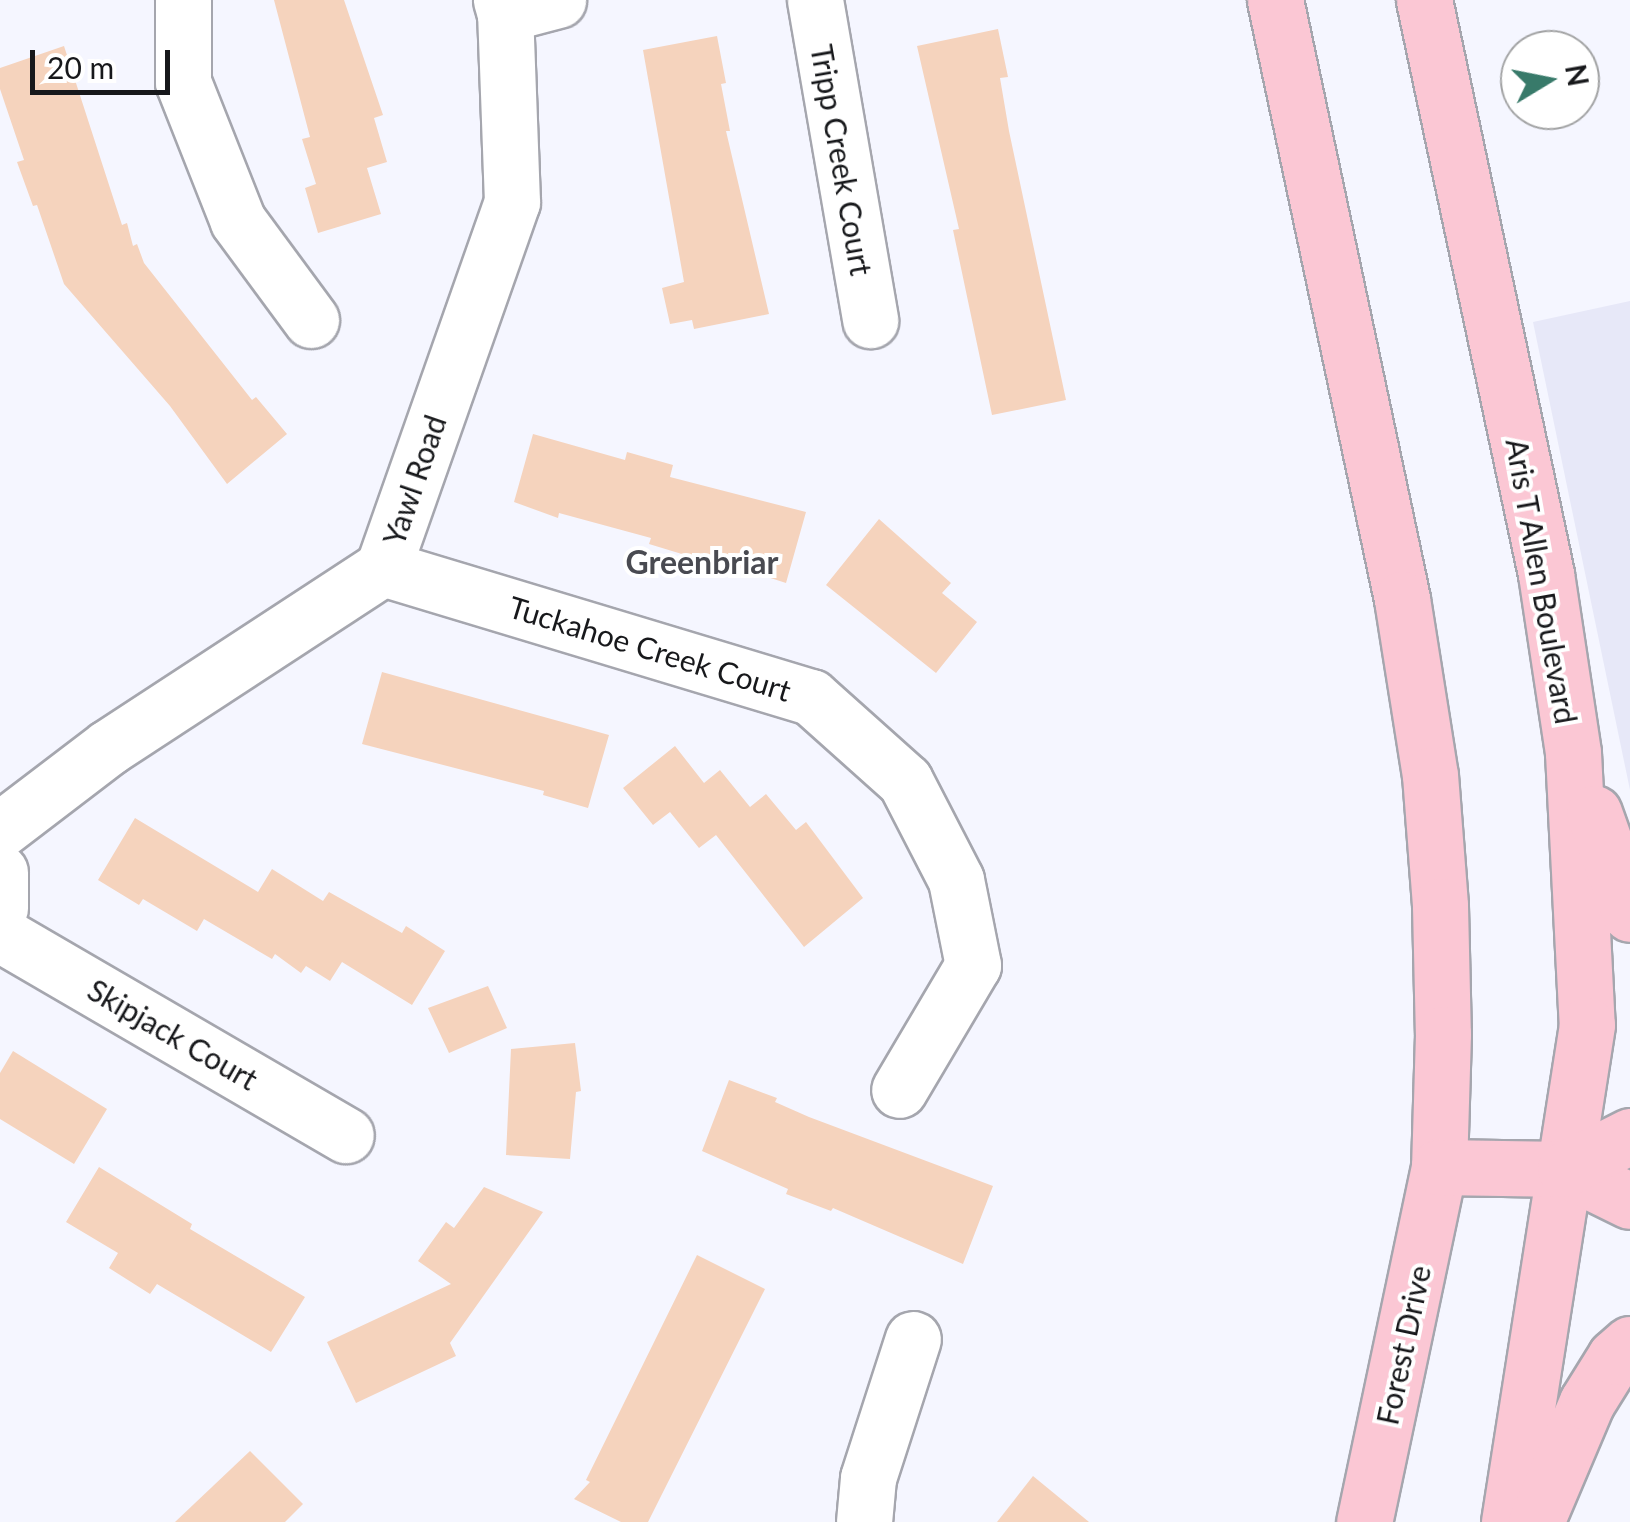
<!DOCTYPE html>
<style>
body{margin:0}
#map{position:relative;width:1630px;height:1522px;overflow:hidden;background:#f5f6ff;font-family:Lato,sans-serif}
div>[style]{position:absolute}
.built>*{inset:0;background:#e7e8f8}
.building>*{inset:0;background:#f5d3bd}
.roads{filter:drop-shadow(2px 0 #a5a6ae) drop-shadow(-2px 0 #a5a6ae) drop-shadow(0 2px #a5a6ae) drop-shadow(0 -2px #a5a6ae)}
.minor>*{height:55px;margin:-27.5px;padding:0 27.5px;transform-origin:27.5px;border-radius:27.5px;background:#fff}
.major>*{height:55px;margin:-27.5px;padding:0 27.5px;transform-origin:27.5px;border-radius:27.5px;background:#fbc7d4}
span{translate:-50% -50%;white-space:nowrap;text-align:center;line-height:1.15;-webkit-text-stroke:8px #fff;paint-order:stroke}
.street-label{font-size:30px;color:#17181b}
.neighbourhood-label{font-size:32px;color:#494a51;font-weight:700}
.north{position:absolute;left:1500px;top:30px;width:100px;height:100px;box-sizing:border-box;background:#fff;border:2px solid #a2a3a4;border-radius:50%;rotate:80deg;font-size:28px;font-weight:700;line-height:40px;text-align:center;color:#17181b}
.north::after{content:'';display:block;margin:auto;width:35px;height:45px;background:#387a6a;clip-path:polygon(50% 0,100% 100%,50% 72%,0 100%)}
.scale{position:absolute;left:30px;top:50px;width:140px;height:45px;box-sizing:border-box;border:5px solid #17181b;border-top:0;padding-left:12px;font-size:30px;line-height:35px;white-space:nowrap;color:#17181b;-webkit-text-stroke:8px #fff;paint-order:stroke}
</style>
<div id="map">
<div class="built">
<div style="clip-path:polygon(1630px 301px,1630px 790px,1533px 322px)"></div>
</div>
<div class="building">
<div style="clip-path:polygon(274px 0,344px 0,383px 115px,374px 118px,387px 162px,367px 168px,381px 214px,318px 233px,305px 188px,316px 184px,302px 139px,310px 137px)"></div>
<div style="clip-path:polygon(998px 29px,1008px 77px,1000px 78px,1009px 131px,1066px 400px,992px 415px,953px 230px,959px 229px,917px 46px)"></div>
<div style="clip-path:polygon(717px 36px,726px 83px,721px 84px,730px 131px,726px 131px,769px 314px,694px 329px,692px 320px,670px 324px,662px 288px,684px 282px,643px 50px)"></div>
<div style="clip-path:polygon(64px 46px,122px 225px,127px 223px,133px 246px,137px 244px,144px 263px,252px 400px,256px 397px,287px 434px,227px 484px,170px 406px,64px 284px,37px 205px,33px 206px,17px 162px,24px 160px,0 89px,0 68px)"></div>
<div style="clip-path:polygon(533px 434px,625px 460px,627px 452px,673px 465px,670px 477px,806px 512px,786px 583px,696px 554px,695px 558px,649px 544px,651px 538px,559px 513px,558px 518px,514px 502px)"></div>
<div style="clip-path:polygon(879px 519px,951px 583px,942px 593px,977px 622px,936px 673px,826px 585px)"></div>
<div style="clip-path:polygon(382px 672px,609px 735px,588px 808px,543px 795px,544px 791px,362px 744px)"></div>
<div style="clip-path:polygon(675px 746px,704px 783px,720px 770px,750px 807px,766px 794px,796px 830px,806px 822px,863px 898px,804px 947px,716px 835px,699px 848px,670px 812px,653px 825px,623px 788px)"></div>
<div style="clip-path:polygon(135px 818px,258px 892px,272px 869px,323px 901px,329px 892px,402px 933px,406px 926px,445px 951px,412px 1005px,342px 962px,330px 981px,306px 966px,301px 973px,275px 954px,272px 959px,204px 919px,197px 931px,143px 899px,139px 905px,98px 880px)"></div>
<div style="clip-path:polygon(488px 986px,507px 1028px,449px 1053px,428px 1008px)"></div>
<div style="clip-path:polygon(575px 1043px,581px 1091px,576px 1092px,570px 1159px,506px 1155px,511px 1049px)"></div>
<div style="clip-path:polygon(13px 1051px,107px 1109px,74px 1164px,0 1119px,0 1073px)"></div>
<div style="clip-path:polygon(729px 1080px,777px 1098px,775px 1102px,809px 1117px,993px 1186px,963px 1264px,833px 1208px,831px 1211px,786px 1194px,788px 1189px,702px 1151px)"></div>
<div style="clip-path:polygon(99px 1167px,192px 1224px,190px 1229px,305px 1297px,271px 1352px,157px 1284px,150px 1294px,109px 1268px,118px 1253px,66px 1222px)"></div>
<div style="clip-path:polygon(484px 1187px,543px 1212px,450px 1343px,456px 1356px,356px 1403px,327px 1342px,451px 1284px,418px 1261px,446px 1222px,454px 1228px)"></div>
<div style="clip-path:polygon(697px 1255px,765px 1289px,648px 1522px,621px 1522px,574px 1499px,590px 1482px,586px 1480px)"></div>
<div style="clip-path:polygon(250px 1451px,303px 1504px,285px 1522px,175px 1522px)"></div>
<div style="clip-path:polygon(1033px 1476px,1089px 1522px,997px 1522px)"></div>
</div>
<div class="roads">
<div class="minor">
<div style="left:183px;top:0;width:82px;rotate:90deg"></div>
<div style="left:183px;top:82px;width:149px;rotate:68.4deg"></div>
<div style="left:238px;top:221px;width:123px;rotate:53.6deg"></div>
<div style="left:815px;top:0;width:325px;rotate:80.2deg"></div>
<div style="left:505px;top:14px;width:55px;rotate:-14.8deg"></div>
<div style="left:383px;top:568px;width:447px;rotate:16.8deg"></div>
<div style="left:811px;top:697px;width:126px;rotate:41.8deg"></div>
<div style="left:905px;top:781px;width:111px;rotate:62.7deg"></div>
<div style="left:956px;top:880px;width:87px;rotate:78.7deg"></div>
<div style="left:973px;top:965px;width:145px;rotate:120.6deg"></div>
<div style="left:0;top:830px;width:137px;rotate:-37.3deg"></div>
<div style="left:109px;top:747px;width:327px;rotate:-33.2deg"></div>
<div style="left:383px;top:568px;width:388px;rotate:-70.6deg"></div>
<div style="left:512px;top:202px;width:188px;rotate:-92.1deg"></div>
<div style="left:505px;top:14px;width:15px;rotate:-106deg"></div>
<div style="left:0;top:872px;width:36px;rotate:90deg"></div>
<div style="left:0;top:934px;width:400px;rotate:30.2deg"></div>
<div style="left:864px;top:1522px;width:44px;rotate:-84.8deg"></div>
<div style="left:868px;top:1478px;width:146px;rotate:-72.1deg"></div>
</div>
<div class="major">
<div style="left:1275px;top:0;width:612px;rotate:78.03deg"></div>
<div style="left:1402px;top:599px;width:178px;rotate:81deg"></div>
<div style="left:1430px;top:775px;width:131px;rotate:85.6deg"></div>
<div style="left:1440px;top:906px;width:128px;rotate:88.7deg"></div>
<div style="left:1443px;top:1034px;width:133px;rotate:91.7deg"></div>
<div style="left:1439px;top:1167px;width:363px;rotate:101.9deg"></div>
<div style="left:1424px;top:0;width:587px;rotate:78deg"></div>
<div style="left:1546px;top:574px;width:181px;rotate:81.4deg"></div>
<div style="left:1573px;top:753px;width:272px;rotate:87.1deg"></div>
<div style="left:1587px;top:1025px;width:503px;rotate:98.92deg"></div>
<div style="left:1594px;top:813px;width:107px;rotate:70.4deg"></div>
<div style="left:1439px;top:1167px;width:126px;rotate:0.9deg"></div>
<div style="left:1565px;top:1169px;width:72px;rotate:26.2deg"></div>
<div style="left:1565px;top:1169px;width:73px;rotate:-26.9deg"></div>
<div style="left:1536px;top:1522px;width:130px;rotate:-67deg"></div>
<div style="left:1587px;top:1402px;width:53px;rotate:-58.1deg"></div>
<div style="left:1615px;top:1357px;width:20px;rotate:-41deg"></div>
</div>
</div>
<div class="street-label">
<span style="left:842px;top:160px;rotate:80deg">Tripp Creek Court</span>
<span style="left:414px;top:480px;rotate:-71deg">Yawl Road</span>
<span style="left:1542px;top:581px;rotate:80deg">Aris T Allen Boulevard</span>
<span style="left:650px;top:648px;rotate:17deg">Tuckahoe Creek Court</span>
<span style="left:173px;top:1034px;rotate:30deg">Skipjack Court</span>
<span style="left:1403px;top:1345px;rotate:-78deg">Forest Drive</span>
</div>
<div class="neighbourhood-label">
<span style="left:702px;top:562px">Greenbriar</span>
</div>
<div class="north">N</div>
<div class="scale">20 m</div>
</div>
